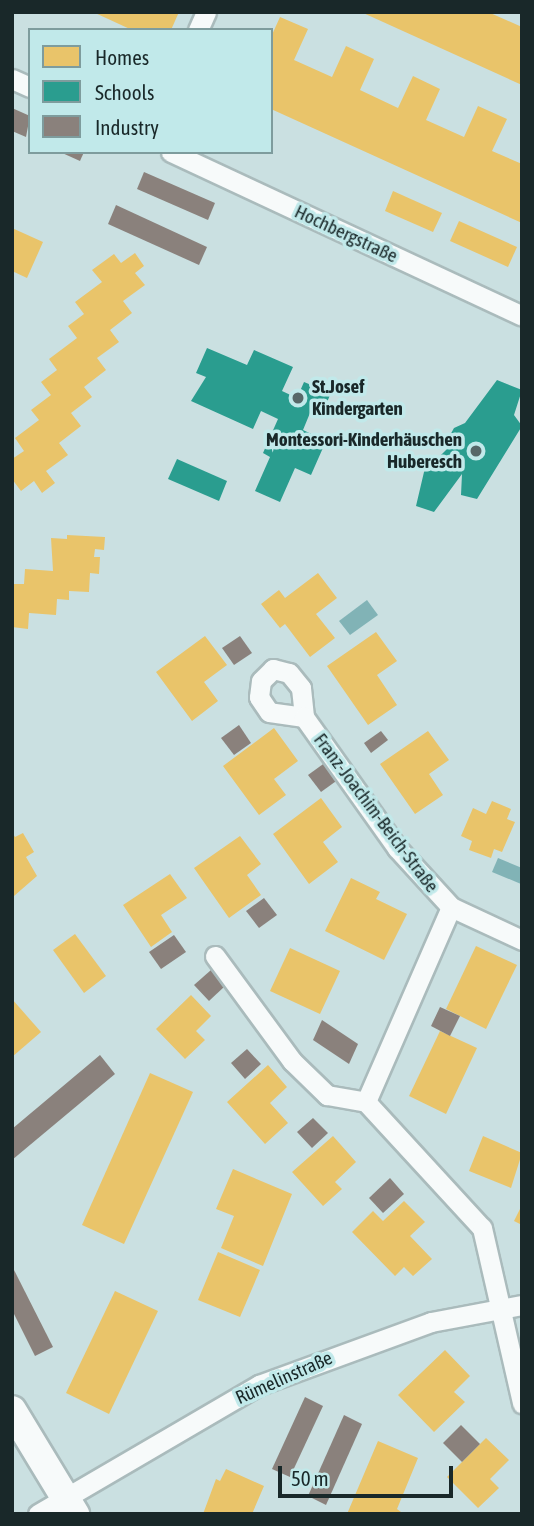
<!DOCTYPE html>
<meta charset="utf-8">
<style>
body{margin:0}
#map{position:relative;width:534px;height:1526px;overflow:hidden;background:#cae0e1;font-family:"Asap Condensed",sans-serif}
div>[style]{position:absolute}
.water>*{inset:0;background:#81b3b6}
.homes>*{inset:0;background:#e9c46a}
.schools>*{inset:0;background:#2a9d8f}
.industry>*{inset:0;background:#8a817c}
.roads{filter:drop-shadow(2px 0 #aabbbc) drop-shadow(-2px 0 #aabbbc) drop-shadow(0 2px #aabbbc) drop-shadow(0 -2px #aabbbc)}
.street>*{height:19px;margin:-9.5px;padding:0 9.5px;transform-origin:9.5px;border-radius:9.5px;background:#f7fafa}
.secondary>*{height:28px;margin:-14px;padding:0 14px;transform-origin:14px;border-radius:14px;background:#f7fafa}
.dots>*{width:19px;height:19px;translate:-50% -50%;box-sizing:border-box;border:4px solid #c1e9ea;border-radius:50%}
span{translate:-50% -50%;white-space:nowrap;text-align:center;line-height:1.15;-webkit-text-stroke:7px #c1e9ea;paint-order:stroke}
.street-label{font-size:19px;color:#192829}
.poi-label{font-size:19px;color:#192829;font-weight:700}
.left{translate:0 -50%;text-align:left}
.right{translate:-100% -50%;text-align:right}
.frame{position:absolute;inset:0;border:14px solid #192829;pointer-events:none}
.legend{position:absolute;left:28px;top:28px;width:245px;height:126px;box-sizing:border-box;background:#c1e9ea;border:2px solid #7e9c9d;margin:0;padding:9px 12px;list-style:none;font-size:21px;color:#192829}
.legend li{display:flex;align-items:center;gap:14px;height:35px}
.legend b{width:35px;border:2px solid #7e9c9d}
.scale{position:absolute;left:278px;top:1466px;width:175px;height:32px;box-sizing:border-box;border:4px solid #192829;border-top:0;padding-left:9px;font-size:21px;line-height:24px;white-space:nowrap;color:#192829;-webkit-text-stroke:5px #c1e9ea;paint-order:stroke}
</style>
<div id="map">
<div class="water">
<div style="clip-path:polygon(367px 600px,378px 615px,350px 635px,339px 621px)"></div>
<div style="clip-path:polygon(498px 858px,522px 868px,521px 884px,492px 872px)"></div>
</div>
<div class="homes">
<div style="clip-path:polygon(93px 12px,179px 12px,171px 30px,132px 30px)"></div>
<div style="clip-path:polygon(361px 12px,488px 12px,522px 27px,522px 85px)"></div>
<div style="clip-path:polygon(280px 17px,308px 29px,294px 60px,332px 77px,346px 46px,374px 59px,360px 90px,398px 108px,413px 76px,440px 89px,426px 120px,464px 137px,478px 106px,507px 119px,492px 151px,522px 164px,522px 223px,271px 109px,271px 37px)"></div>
<div style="clip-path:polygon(393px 191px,442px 213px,433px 232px,385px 211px)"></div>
<div style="clip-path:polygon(459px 221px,517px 247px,508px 267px,450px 241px)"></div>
<div style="clip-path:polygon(12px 228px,43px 242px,27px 278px,12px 271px)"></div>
<div style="clip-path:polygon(135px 253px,144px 266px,135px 273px,145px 285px,123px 301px,132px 313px,110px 330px,119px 342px,97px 358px,106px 370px,84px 387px,92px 397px,71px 413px,81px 426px,59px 443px,68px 455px,46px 471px,55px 483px,42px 493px,34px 481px,21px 491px,12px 479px,12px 459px,24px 451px,15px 438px,39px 420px,31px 410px,51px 395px,41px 382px,57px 370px,49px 359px,77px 338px,68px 326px,84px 314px,75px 302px,102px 282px,92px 270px,114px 254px,121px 263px)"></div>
<div style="clip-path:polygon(67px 535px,105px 537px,104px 550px,95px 549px,94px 557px,100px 557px,99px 574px,90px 573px,89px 592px,69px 591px,69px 600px,57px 599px,56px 615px,29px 613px,28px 629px,12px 627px,12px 584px,24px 584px,25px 569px,53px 571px,51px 538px,67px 539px)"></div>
<div style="clip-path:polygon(318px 573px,337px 598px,316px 614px,335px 638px,310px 657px,285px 624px,280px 628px,261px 604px,279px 590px,285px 598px)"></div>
<div style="clip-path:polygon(376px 632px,397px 661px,377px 675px,397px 705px,368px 725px,327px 666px)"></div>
<div style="clip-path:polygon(205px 636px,227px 665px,204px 682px,218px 701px,192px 721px,156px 672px)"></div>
<div style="clip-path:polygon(274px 728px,298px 761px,274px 779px,286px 795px,259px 815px,223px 766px)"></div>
<div style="clip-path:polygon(428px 731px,449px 760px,429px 774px,443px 795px,415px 814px,380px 764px)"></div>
<div style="clip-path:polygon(321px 798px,342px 827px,323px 842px,338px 862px,309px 884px,273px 834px)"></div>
<div style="clip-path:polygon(492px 801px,511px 809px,507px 819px,515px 822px,502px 852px,494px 849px,491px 858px,469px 850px,472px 841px,461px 836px,473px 808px,486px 814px)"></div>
<div style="clip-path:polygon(12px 832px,15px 837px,23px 833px,34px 852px,26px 857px,37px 876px,14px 896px)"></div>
<div style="clip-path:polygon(240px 836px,261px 864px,247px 875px,261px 895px,229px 918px,194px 868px)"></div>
<div style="clip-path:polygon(170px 874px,187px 898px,161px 915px,172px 932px,151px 947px,123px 905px)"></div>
<div style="clip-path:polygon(351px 878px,380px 892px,376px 899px,407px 914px,384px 960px,325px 931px)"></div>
<div style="clip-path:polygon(75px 934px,106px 976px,84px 993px,53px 950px)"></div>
<div style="clip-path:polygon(476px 946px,517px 965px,486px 1029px,446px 1009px)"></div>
<div style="clip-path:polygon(290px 948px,340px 971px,320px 1014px,270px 991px)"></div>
<div style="clip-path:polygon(191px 995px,211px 1016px,196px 1031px,205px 1040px,185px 1059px,156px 1029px)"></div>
<div style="clip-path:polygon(12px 999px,41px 1032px,12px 1057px)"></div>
<div style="clip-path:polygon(440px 1031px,477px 1048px,446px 1114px,409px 1096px)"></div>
<div style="clip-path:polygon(268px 1065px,287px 1087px,270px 1103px,288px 1123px,265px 1144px,227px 1102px)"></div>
<div style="clip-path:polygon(150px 1073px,193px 1092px,124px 1244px,82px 1225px)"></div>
<div style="clip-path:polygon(333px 1136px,356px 1162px,335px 1182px,342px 1189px,323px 1206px,292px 1172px)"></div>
<div style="clip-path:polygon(483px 1136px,522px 1153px,511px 1188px,469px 1171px)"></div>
<div style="clip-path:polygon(233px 1169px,292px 1194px,263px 1266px,221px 1248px,234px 1216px,216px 1209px)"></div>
<div style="clip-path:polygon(404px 1201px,425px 1222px,410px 1236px,432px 1259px,413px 1276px,404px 1267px,395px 1276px,352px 1232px,373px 1211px,383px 1221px)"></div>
<div style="clip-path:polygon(522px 1205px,522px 1225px,514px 1221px)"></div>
<div style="clip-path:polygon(218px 1252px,260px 1270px,240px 1317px,198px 1300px)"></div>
<div style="clip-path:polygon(115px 1291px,158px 1311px,109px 1414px,66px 1393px)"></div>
<div style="clip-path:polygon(445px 1350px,470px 1376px,454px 1392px,465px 1402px,434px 1432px,398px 1395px)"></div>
<div style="clip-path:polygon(486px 1438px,509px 1460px,490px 1479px,499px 1488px,478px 1508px,447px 1477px)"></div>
<div style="clip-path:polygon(378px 1441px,418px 1458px,397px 1509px,401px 1512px,347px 1514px)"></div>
<div style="clip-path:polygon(226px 1469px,264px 1486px,252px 1514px,203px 1514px,216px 1479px,220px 1481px)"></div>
</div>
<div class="schools">
<div style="clip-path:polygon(207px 348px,247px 365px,254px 350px,293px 367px,282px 391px,297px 398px,304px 382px,331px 393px,320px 418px,310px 413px,303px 430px,326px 441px,311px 475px,295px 468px,280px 502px,255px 491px,270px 457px,263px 453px,278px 419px,261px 411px,253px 429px,191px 401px,206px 377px,196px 373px)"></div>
<div style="clip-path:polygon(497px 380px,522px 390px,514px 415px,522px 426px,477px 499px,461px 495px,462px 474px,434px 512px,416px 506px,424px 472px,454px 442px,449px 437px,454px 428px,465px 423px)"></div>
<div style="clip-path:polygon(177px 459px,227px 481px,219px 501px,168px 479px)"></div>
</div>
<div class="industry">
<div style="clip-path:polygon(12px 108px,30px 116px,26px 137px,12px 131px)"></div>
<div style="clip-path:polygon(60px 152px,84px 152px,80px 161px)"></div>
<div style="clip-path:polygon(144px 172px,215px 203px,208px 220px,137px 189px)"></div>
<div style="clip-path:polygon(116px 205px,207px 247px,199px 265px,108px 224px)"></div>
<div style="clip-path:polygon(240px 636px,252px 653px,234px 665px,222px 648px)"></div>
<div style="clip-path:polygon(239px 725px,251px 743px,234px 755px,221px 738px)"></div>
<div style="clip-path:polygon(381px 731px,388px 740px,371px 753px,364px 743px)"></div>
<div style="clip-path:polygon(326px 762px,339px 779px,321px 792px,308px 775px)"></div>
<div style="clip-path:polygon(264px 898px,277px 915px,259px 928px,246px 911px)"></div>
<div style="clip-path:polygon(174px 935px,186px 952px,161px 969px,149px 952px)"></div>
<div style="clip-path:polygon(211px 970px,225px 986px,209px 1001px,194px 985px)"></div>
<div style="clip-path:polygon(440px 1007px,460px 1016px,450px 1036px,431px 1026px)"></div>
<div style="clip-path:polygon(322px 1020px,358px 1044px,349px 1064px,313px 1040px)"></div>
<div style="clip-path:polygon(247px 1049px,261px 1064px,245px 1079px,231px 1063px)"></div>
<div style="clip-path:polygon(100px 1055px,115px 1074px,12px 1160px,12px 1129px)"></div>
<div style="clip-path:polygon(313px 1118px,328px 1133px,312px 1148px,297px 1132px)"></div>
<div style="clip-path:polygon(390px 1178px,404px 1194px,383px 1213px,369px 1198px)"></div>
<div style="clip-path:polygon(12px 1266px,53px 1347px,35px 1356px,12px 1310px)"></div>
<div style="clip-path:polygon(305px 1397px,323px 1406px,290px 1477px,272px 1469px)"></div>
<div style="clip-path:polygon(344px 1415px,362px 1424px,326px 1505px,308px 1496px)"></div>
<div style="clip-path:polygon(461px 1425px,480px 1444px,462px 1462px,443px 1443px)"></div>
</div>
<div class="roads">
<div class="street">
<div style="left:198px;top:30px;width:20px;rotate:-66deg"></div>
<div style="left:12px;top:79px;width:20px;rotate:24deg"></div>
<div style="left:171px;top:152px;width:387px;rotate:25deg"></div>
<div style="left:304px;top:717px;width:35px;rotate:-172deg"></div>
<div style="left:269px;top:712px;width:18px;rotate:-124deg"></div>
<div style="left:259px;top:697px;width:16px;rotate:-83deg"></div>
<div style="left:261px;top:681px;width:17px;rotate:-45deg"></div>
<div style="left:273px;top:669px;width:16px;rotate:14deg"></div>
<div style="left:289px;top:673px;width:19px;rotate:51deg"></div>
<div style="left:301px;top:688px;width:29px;rotate:84deg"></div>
<div style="left:304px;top:717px;width:161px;rotate:54.6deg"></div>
<div style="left:397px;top:848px;width:80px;rotate:47.5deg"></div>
<div style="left:522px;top:940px;width:78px;rotate:-155.1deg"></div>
<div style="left:451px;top:907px;width:213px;rotate:113.6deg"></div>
<div style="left:366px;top:1102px;width:171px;rotate:47.4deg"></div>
<div style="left:482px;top:1228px;width:180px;rotate:77.1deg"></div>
<div style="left:215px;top:956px;width:130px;rotate:53.7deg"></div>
<div style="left:292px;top:1061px;width:49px;rotate:44.2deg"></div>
<div style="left:327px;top:1095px;width:40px;rotate:10deg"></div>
<div style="left:38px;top:1514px;width:256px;rotate:-30.3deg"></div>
<div style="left:259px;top:1385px;width:183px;rotate:-20.1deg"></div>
<div style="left:431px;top:1322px;width:93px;rotate:-10.6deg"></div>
</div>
<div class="secondary">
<div style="left:12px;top:1410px;width:122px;rotate:58.8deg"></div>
</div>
</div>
<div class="dots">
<div style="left:298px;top:398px;background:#576869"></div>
<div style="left:476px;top:451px;background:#576869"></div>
</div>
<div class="street-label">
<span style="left:346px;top:234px;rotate:25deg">Hochbergstraße</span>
<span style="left:376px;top:813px;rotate:53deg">Franz-Joachim-Beich-Straße</span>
<span style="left:284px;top:1378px;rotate:-24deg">Rümelinstraße</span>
</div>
<div class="poi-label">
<span class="left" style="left:312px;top:398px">St.Josef<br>Kindergarten</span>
<span class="right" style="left:462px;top:451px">Montessori-Kinderhäuschen<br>Huberesch</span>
</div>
<div class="frame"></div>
<ul class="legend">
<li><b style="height:19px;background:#e9c46a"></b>Homes</li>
<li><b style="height:19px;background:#2a9d8f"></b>Schools</li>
<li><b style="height:19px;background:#8a817c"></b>Industry</li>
</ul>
<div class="scale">50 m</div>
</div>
